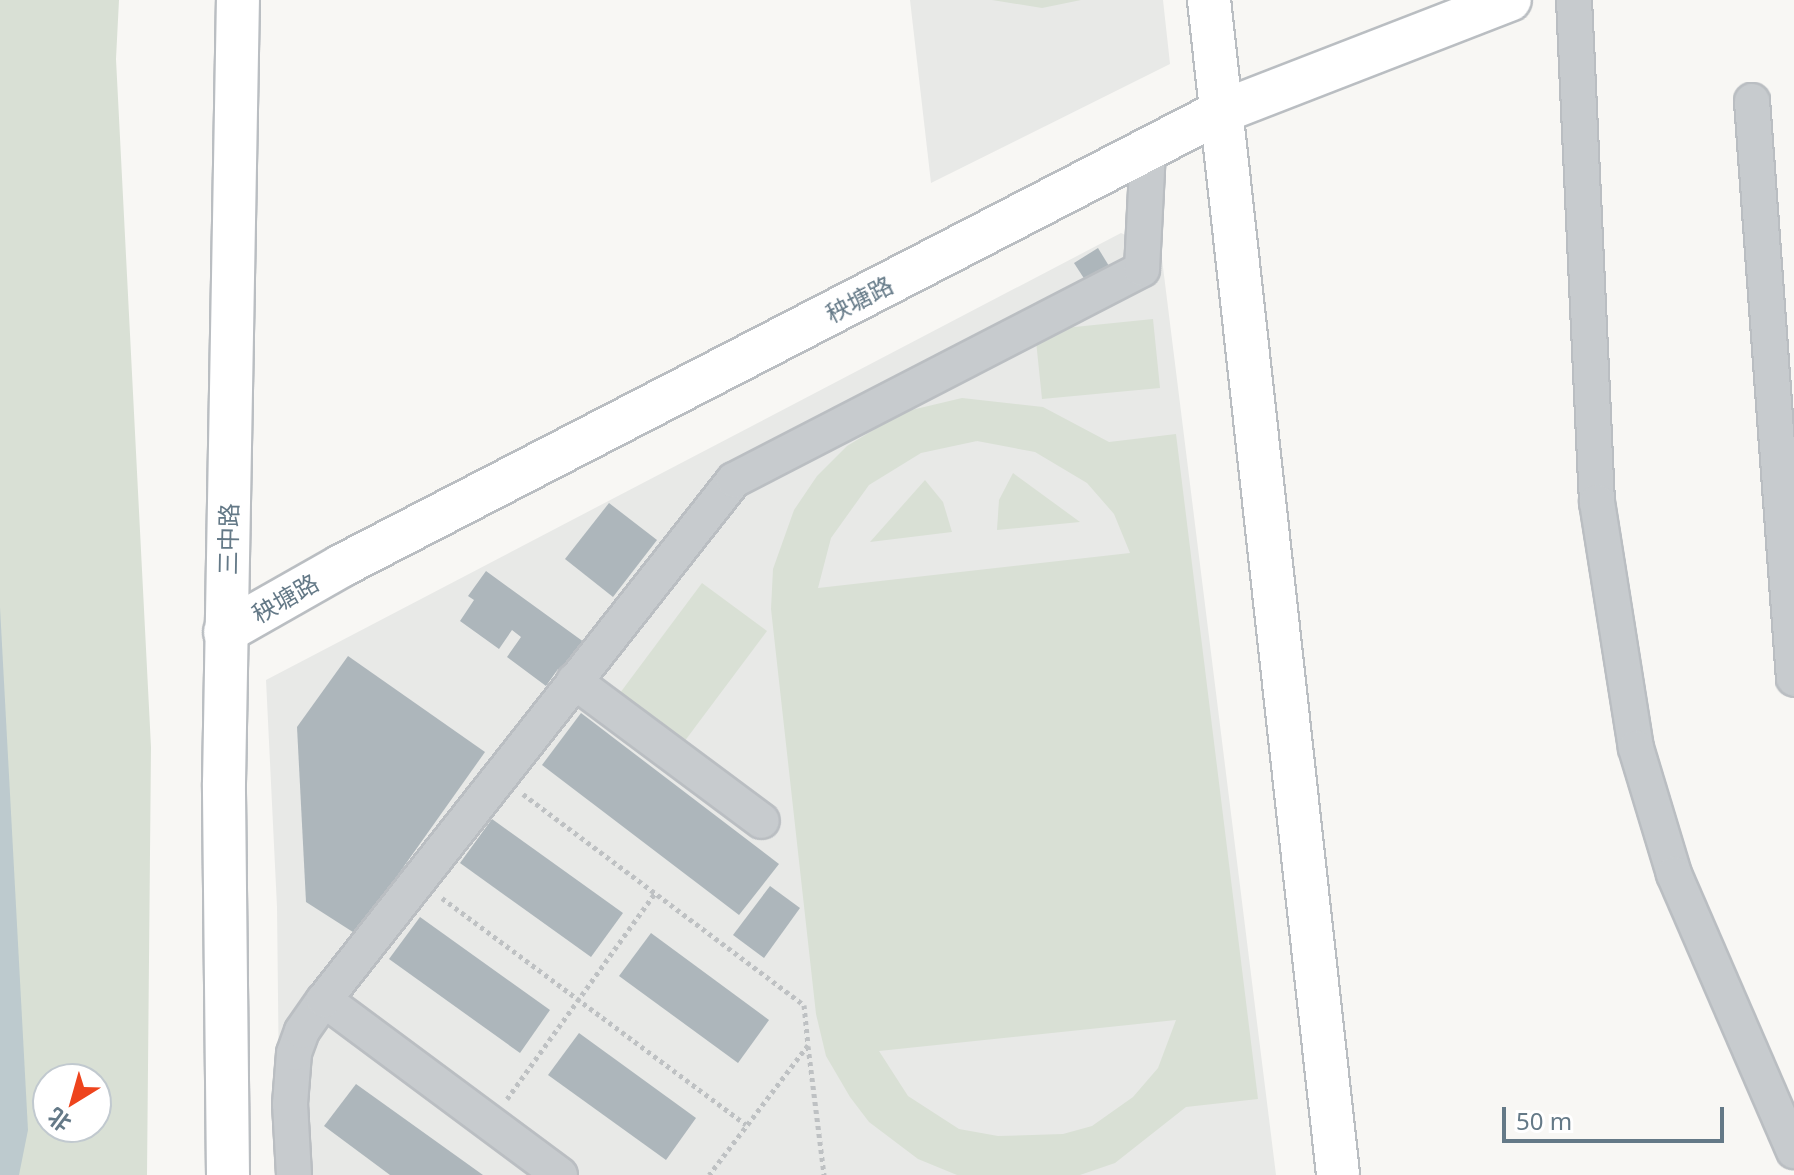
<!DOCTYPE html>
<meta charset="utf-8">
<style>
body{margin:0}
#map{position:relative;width:1794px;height:1175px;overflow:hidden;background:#f8f7f4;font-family:"Noto Sans","Noto Sans SC",sans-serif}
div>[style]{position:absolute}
.built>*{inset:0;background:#e8e9e7}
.green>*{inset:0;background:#d9e0d5}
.water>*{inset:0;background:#bdcace}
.building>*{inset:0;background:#adb6bb}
.path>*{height:5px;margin-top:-2.5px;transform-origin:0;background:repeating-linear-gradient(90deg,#bec1c3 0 4px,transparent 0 8px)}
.roads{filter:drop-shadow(2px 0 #babec2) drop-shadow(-2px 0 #babec2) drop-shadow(0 2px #babec2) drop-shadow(0 -2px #babec2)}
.minor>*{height:34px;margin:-17px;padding:0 17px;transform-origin:17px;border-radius:17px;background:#c7cbce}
.major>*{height:42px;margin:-21px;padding:0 21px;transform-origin:21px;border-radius:21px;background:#fff}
span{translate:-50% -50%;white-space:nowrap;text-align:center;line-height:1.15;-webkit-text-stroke:8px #fff;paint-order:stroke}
.street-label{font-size:24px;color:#647987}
.north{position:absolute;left:32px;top:1063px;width:80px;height:80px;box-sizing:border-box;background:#fff;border:2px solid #c1c9cf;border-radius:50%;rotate:217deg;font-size:22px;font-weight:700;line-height:32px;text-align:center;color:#647987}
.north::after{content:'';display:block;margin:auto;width:28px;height:36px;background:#ee441d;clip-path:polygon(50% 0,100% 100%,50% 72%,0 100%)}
.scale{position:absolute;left:1502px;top:1107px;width:222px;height:36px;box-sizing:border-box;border:4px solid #647987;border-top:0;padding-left:10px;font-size:24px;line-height:28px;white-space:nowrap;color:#647987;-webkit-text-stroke:6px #fff;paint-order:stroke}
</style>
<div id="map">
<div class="built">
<div style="clip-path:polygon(910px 0,1163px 0,1170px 64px,931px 183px)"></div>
<div style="clip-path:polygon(1121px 233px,1161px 251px,1276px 1175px,280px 1175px,277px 907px,266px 680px)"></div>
</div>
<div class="green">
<div style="clip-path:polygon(evenodd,0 0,119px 0,116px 59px,151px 747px,147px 1175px,0 1175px,0 0,48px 1079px,96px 1079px,96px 1127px,48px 1127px,48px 1079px)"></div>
<div style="clip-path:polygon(992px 0,1081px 0,1042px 8px)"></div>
<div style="clip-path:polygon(1153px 319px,1160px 388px,1042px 399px,1035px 331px)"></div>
<div style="clip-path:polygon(evenodd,962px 398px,1043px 407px,1109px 442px,1176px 434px,1258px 1099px,1186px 1107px,1115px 1163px,1080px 1175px,957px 1175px,918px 1159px,869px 1122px,850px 1097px,826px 1056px,816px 1014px,771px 609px,773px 569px,794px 510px,817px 476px,847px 446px,903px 412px,962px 398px,977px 441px,1035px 452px,1087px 483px,1114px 514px,1130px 553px,818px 588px,831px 538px,869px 485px,921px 453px,977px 441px,962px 398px,1176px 1020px,1158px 1068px,1133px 1097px,1092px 1126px,1063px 1134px,998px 1136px,959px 1129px,908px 1096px,879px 1051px,1176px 1020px)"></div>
<div style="clip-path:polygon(1013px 473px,1080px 522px,997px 530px,999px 500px)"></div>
<div style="clip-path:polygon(925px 480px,943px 502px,952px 532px,870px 542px)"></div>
<div style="clip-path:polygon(702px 583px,767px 631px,684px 742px,620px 693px)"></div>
</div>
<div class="water">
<div style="clip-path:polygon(0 607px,28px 1130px,19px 1175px,0 1175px)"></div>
</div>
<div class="building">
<div style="clip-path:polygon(1098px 248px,1109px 266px,1085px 280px,1074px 263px)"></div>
<div style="clip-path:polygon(609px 503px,657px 540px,613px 597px,565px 559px)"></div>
<div style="clip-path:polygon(486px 571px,588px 645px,566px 675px,558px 669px,546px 686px,507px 657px,521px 637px,512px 630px,499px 649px,460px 621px,474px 600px,468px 596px)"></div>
<div style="clip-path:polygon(348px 656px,485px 752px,356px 934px,306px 902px,297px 727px)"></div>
<div style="clip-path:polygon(581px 713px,779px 864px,739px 915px,542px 765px)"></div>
<div style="clip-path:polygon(492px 819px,623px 913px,591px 957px,460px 863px)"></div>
<div style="clip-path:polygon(770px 886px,800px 908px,764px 958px,733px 935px)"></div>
<div style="clip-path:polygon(420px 917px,550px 1010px,520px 1053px,389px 959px)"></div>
<div style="clip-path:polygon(651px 933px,769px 1020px,738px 1063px,619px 976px)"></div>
<div style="clip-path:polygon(579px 1033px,696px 1118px,666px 1160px,548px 1075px)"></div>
<div style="clip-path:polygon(356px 1084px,483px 1175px,390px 1175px,324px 1126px)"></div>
</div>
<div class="path">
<div style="left:523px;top:794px;width:351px;rotate:36.9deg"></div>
<div style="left:804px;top:1005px;width:40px;rotate:84.3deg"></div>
<div style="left:808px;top:1045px;width:163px;rotate:127.3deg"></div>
<div style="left:442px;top:898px;width:379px;rotate:36.7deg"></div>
<div style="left:808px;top:1046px;width:130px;rotate:82.9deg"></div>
<div style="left:507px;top:1099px;width:254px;rotate:-54.3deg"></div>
</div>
<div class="roads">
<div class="minor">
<div style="left:1574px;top:0;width:503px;rotate:87.38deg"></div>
<div style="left:1597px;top:502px;width:249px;rotate:81deg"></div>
<div style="left:1636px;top:748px;width:132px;rotate:73.2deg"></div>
<div style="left:1674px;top:874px;width:302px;rotate:66.6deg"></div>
<div style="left:1752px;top:101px;width:579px;rotate:85.84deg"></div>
<div style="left:574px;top:681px;width:234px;rotate:36.7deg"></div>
<div style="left:294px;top:1175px;width:71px;rotate:-93.2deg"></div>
<div style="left:290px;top:1104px;width:51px;rotate:-85.5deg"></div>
<div style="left:294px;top:1053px;width:23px;rotate:-70deg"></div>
<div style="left:302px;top:1031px;width:38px;rotate:-55deg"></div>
<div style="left:560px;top:1175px;width:294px;rotate:-143.4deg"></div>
<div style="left:324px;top:1000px;width:662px;rotate:-51.75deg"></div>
<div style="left:734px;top:480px;width:459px;rotate:-27.3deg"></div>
<div style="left:1142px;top:269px;width:119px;rotate:-87.1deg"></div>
</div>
<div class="major">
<div style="left:1209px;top:0;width:1182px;rotate:83.73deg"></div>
<div style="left:225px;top:632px;width:133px;rotate:-29.6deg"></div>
<div style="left:341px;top:566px;width:987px;rotate:-27.32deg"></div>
<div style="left:1218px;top:113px;width:313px;rotate:-21.2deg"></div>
<div style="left:228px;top:1175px;width:392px;rotate:-90.6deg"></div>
<div style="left:224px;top:783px;width:783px;rotate:-88.98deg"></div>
</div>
</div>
<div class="street-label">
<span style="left:859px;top:299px;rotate:-27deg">秧塘路</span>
<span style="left:228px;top:539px;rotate:-89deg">三中路</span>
<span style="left:285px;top:598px;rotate:-30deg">秧塘路</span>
</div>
<div class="north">北</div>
<div class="scale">50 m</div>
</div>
